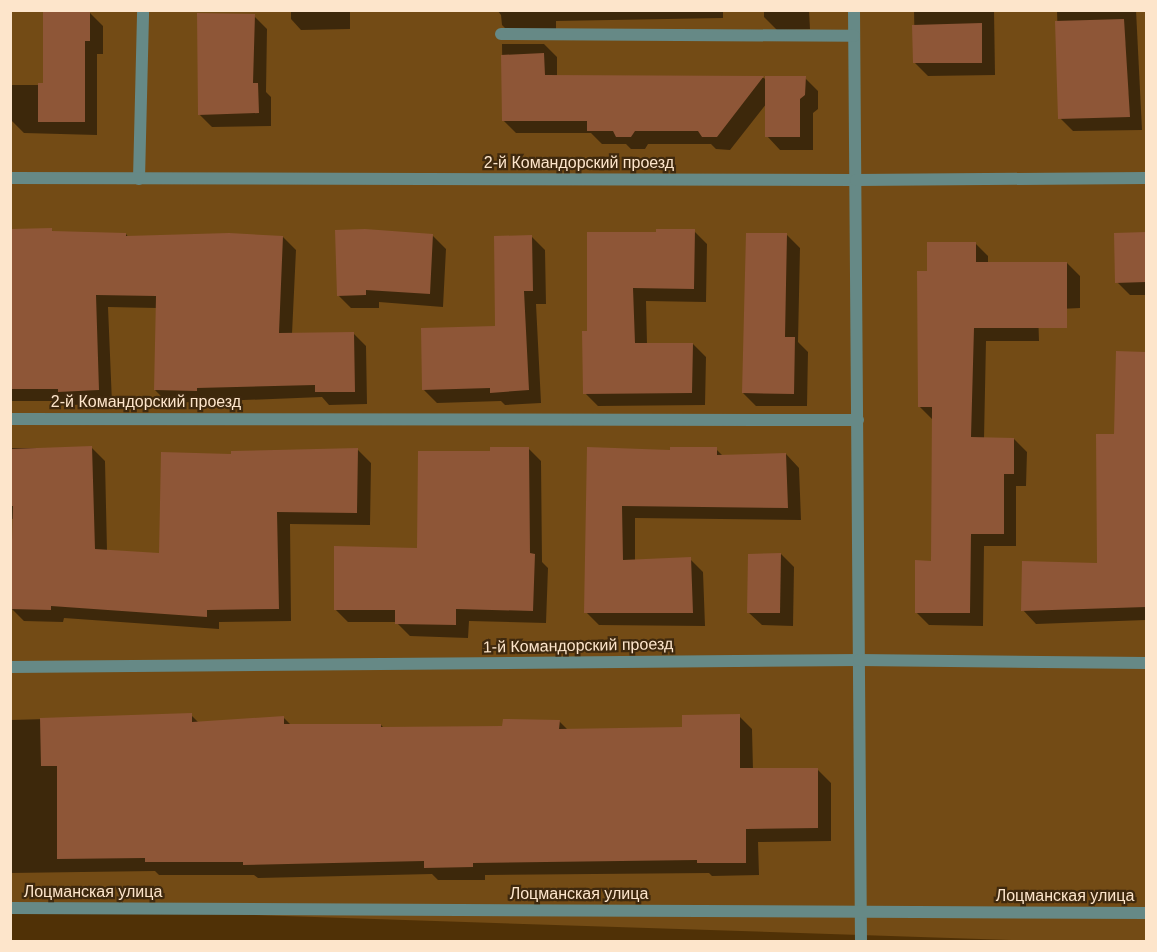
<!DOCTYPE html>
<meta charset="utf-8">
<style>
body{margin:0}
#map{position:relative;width:1157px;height:952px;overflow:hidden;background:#503106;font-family:Arial,sans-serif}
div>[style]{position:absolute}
.green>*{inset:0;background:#734b15}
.shadow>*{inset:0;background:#0007}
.building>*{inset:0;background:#8e5637}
.service>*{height:12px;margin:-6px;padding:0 6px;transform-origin:6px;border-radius:6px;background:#668986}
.minor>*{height:12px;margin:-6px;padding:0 6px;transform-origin:6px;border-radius:6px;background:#668986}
span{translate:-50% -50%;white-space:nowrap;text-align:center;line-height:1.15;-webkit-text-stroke:4.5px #3f290e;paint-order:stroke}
.street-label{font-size:16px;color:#fde5cb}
.frame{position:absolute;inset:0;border:12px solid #fde5cb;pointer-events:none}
</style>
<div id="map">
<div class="green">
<div style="clip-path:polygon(11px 11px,1146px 11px,1146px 941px,1042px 941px,11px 907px)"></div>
</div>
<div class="shadow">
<div style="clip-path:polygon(291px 10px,350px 10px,350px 29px,301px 30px,291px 19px)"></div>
<div style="clip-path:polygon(497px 10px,723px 10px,723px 18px,556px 21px,556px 38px,515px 38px,502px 25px,501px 15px)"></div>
<div style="clip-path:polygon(764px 10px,809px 10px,810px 29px,777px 30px,764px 17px)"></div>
<div style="clip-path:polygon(914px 10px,994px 10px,995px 75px,928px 76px,915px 63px)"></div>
<div style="clip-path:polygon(1057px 10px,1136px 10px,1142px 130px,1073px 131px,1060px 118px)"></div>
<div style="clip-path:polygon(90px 13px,103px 26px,103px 54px,97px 54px,97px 135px,24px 133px,11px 120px,10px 85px,45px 85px)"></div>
<div style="clip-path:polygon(254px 16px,267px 29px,266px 92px,271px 97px,271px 126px,212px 127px,199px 114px)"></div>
<div style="clip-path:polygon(502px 44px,544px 44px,557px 57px,557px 77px,764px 78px,767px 81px,805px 78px,818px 91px,818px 109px,813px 113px,813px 150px,780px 150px,767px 136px,767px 103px,730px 150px,716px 149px,711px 144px,648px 144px,645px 149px,631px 149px,626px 144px,602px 144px,591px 133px,516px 133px,503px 120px)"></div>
<div style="clip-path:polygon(51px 230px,54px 232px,126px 234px,129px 238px,283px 237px,296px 250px,292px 334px,353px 333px,366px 346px,367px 404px,329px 405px,322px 397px,168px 403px,155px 390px,157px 308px,108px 307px,112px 403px,72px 405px,69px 401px,10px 401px,10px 323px)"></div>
<div style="clip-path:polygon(694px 231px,707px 244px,706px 302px,646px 301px,647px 344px,693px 344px,706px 357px,705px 405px,598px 406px,585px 393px,589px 332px,589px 234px)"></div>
<div style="clip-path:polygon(1146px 234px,1146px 295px,1130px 295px,1117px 282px,1115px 235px)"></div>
<div style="clip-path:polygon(787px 235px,800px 248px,798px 342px,808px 352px,807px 406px,756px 406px,743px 393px)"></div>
<div style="clip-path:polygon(433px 236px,446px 249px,443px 307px,379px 302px,379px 308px,351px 308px,338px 295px)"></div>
<div style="clip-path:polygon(532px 237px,545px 250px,546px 304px,536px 304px,541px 403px,505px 405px,501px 401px,437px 403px,424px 390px,497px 328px)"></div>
<div style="clip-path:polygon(975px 243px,988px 256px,988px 263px,1067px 263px,1080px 276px,1080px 308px,1038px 310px,1039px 341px,986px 341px,984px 439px,1014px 439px,1027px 452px,1026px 486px,1016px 486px,1016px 546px,984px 546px,983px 626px,929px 625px,916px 612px,933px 562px,932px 419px,919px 406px,929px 272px)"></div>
<div style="clip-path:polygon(1117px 353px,1146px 354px,1146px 620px,1036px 624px,1023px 610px,1099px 565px,1115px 435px)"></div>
<div style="clip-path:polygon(10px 448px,92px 448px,105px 461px,107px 551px,161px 555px,233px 456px,358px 450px,371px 463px,370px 525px,290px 524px,291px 621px,219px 622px,219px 629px,64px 618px,63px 622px,24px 621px,11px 608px,14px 519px,10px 519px)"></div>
<div style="clip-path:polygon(528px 448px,541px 461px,542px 562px,548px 568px,546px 623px,469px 621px,468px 638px,410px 636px,396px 622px,348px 622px,335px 609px,418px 549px,491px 453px)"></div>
<div style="clip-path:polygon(589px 449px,671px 452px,716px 449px,723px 456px,786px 454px,799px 468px,801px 520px,635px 518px,635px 561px,690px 559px,703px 572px,705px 626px,599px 625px,586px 612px)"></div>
<div style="clip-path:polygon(781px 554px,794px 567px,793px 626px,762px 625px,748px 612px)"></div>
<div style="clip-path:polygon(191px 715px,199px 723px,283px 717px,291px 725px,381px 725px,385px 729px,504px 728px,559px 721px,568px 730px,684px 729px,739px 716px,752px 729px,753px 770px,818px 770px,831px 783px,831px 841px,758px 842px,759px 875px,712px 876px,709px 873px,485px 875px,485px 880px,438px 880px,432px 874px,258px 878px,254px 875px,159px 875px,155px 871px,10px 873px,10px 720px)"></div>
</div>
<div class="building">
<div style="clip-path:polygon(43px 10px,90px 10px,90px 41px,85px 41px,85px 122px,38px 122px,38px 83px,43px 83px)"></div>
<div style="clip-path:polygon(197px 13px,255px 14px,253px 83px,258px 83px,259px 113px,198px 115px)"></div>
<div style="clip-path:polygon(1124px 19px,1130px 117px,1058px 119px,1055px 21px)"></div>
<div style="clip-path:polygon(982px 23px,982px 63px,913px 63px,912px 25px)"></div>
<div style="clip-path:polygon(544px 53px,545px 75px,764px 76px,717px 137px,702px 137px,698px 131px,635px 131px,631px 137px,616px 137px,613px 131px,587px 131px,587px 121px,502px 121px,501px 55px)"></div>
<div style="clip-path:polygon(765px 76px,806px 76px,805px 95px,800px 99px,800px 137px,765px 137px)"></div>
<div style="clip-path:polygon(52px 228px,52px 231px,126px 233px,126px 236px,229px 233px,283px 236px,279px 333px,354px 332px,355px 392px,315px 392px,315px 385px,197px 388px,197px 391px,154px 390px,156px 296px,96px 295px,99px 390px,58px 392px,58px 389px,10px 389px,11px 229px)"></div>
<div style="clip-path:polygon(365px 229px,433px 234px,430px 294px,366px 290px,366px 295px,337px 296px,335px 230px)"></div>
<div style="clip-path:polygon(656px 229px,695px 229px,694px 289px,633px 288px,635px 343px,693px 343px,692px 393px,583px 394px,582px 331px,587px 331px,587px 232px,656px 232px)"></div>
<div style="clip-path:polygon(1146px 232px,1146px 282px,1115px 283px,1114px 233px)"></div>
<div style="clip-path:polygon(746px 233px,787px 233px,785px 337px,795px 337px,794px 394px,742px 393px)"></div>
<div style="clip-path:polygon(532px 235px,533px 291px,524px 291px,529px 390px,490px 393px,490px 388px,422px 390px,421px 328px,495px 326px,494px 236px)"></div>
<div style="clip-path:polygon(927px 242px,976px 242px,976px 262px,1067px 262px,1067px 328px,974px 328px,971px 437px,1014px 438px,1014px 474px,1004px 474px,1004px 534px,971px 534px,970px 613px,915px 613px,915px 560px,931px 561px,932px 407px,918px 407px,917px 271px,927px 271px)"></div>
<div style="clip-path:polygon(1116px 351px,1146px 352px,1146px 607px,1021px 611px,1022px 561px,1097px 563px,1096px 434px,1114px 434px)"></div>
<div style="clip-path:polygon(92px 446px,95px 549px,159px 553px,161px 452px,231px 454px,231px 451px,358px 448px,357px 513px,277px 512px,279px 609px,207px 610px,207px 617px,51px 606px,51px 610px,10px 609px,13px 506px,10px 506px,10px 449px)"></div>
<div style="clip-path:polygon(490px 447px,529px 447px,530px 553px,535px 554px,533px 611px,456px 609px,456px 625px,395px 624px,395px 610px,334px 610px,334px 546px,417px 548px,418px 451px,490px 451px)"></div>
<div style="clip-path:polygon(587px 447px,670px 450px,670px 447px,717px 447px,717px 455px,786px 453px,788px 508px,622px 506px,623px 560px,691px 557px,693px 613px,584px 613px)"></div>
<div style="clip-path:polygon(781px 553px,780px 613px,747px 613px,748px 554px)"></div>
<div style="clip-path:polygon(192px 713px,192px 722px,284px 716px,284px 724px,381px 724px,381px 727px,502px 726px,503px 719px,560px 720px,559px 729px,682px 727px,682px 715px,740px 714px,740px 768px,818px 768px,818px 828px,746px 829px,746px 863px,697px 863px,697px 860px,473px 863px,473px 867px,424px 868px,424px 861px,243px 865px,243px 862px,145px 862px,145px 858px,57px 859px,57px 766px,41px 766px,40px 718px)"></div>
</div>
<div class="service">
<div style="left:139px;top:179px;width:169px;rotate:-88.6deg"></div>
</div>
<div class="minor">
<div style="left:854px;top:10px;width:932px;rotate:89.57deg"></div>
<div style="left:501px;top:34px;width:353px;rotate:0.3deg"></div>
<div style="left:10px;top:178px;width:846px;rotate:0.14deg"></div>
<div style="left:856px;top:180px;width:290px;rotate:-0.4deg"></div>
<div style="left:10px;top:419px;width:848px;rotate:0.07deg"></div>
<div style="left:10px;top:667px;width:849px;rotate:-0.47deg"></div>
<div style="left:859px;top:660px;width:287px;rotate:0.6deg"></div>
<div style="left:10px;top:908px;width:1136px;rotate:0.25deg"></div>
</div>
<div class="street-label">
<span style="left:579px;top:163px">2-й Командорский проезд</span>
<span style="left:146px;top:402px">2-й Командорский проезд</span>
<span style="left:578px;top:646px;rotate:-1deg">1-й Командорский проезд</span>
<span style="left:93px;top:892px">Лоцманская улица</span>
<span style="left:579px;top:894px">Лоцманская улица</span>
<span style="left:1065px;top:896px">Лоцманская улица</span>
</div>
<div class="frame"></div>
</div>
